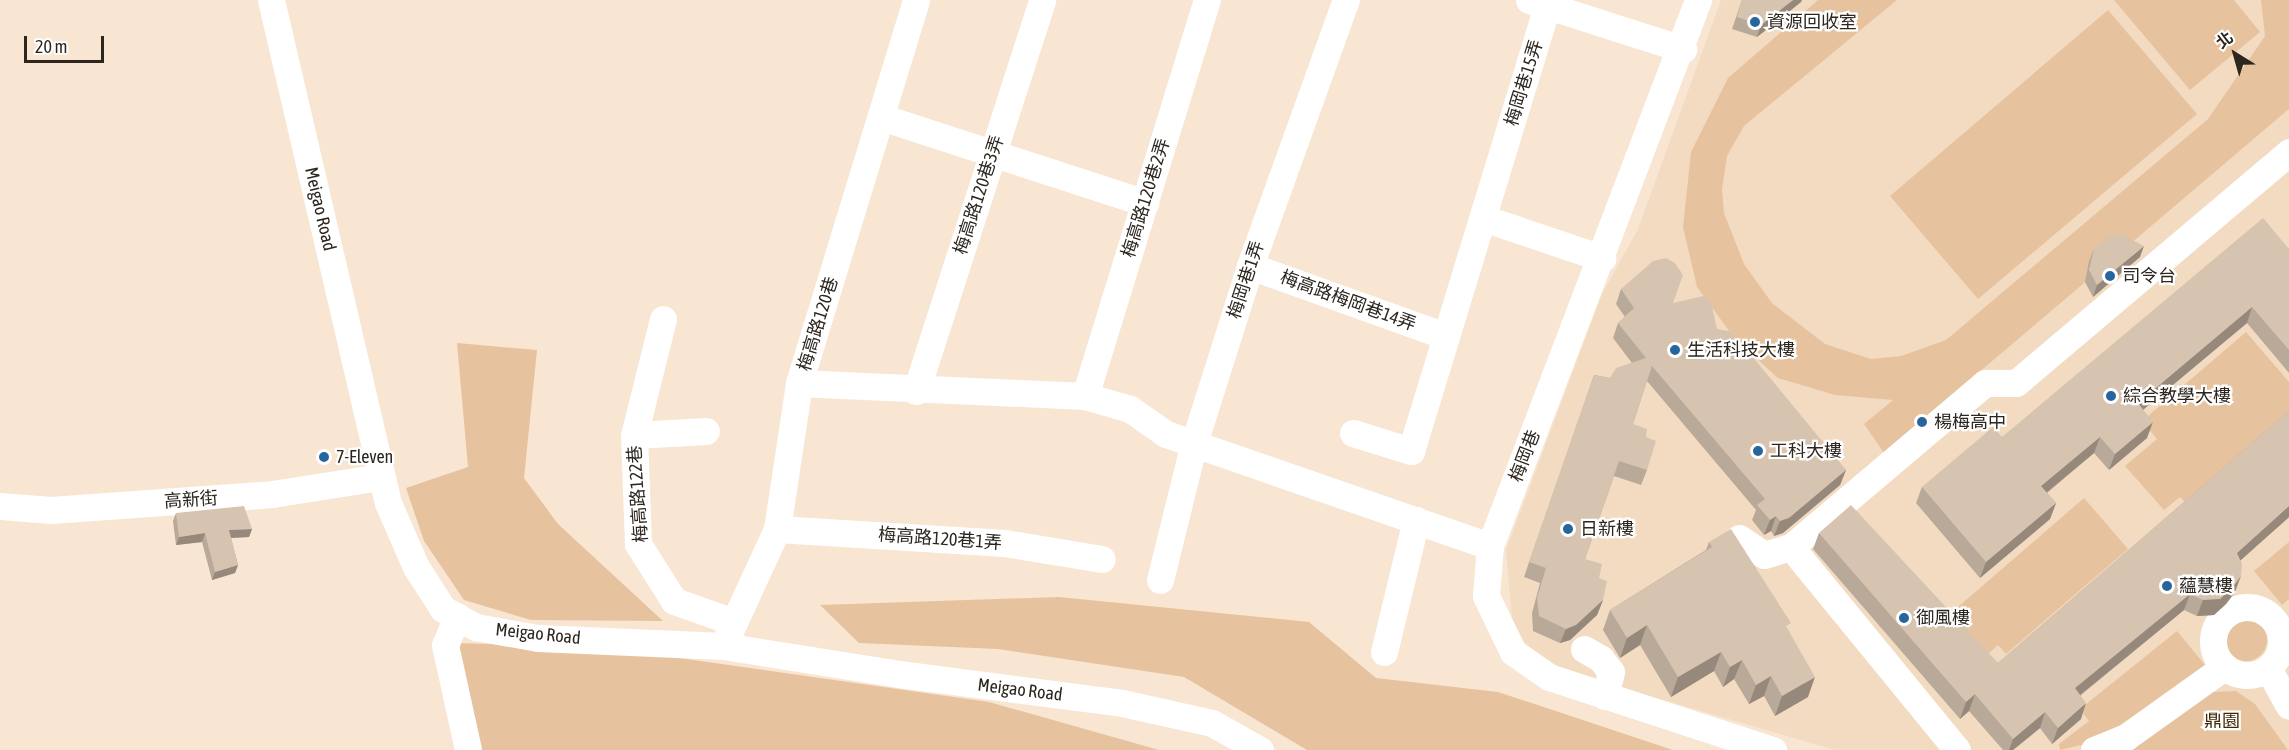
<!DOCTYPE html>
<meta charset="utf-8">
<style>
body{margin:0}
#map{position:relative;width:2289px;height:750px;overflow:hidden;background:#f8e6d2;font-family:"Asap Condensed","Noto Sans TC",sans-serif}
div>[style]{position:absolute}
.built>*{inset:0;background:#f3dbc2}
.green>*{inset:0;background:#e6c39e}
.round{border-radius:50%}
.minor>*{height:27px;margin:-13.5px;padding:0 13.5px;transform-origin:13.5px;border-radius:13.5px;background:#fff}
.minor>.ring{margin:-13.5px;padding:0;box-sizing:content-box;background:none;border:27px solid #fff;border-radius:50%}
.wall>*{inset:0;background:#b8a998}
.shaded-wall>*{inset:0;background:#96897c}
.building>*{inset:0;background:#d6c4b1}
.dots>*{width:16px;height:16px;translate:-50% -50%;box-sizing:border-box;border:3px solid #fff;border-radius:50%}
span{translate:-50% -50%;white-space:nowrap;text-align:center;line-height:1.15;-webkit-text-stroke:4.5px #fff;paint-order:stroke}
.poi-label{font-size:18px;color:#2d261f}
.left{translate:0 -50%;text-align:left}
.street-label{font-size:18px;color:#2d261f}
.park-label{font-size:18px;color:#432803}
.north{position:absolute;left:2205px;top:24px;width:60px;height:60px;-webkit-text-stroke:4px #fff;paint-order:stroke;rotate:323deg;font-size:16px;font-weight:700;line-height:24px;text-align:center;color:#2d261f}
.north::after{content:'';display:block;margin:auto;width:21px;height:27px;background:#2d261f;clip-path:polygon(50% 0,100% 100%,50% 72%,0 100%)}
.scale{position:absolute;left:24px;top:36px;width:80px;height:27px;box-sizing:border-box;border:3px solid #2d261f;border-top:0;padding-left:8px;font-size:18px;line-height:21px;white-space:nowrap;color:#2d261f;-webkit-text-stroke:4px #fff;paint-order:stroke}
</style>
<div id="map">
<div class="built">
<div style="clip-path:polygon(1721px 0,2289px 0,2289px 750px,1835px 750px,1536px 663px,1512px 619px,1506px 550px,1602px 294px,1638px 229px)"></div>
</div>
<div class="green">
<div style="clip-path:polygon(1818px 0,1897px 0,1744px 126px,1727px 156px,1722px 189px,1724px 213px,1744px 264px,1772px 303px,1825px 344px,1871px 359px,1901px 356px,1946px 340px,2208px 119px,2265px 36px,2261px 0,2289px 0,2289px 109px,1884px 453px,1864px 424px,1893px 400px,1835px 395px,1778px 378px,1735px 339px,1697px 287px,1683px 227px,1691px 152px,1728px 78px)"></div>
<div style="clip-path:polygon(2114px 0,2234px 0,2260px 32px,2190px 90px)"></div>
<div style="clip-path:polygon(2108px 10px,2197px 114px,1978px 299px,1890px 196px)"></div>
<div style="clip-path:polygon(2246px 332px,2289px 382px,2289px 413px,2185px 502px,2180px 497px,2164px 510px,2125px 466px,2157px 439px,2142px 421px)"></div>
<div style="clip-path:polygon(457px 343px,537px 350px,524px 478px,558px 524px,663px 621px,531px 620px,464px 600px,424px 541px,406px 488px,468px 467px)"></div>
<div style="clip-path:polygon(2084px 498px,2128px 549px,2006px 654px,1998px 645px,1987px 655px,1951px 613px)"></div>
<div style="clip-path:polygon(2289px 542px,2289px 599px,2282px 605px,2254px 571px)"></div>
<div style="clip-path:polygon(1059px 597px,1309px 622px,1376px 678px,1498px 692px,1673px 750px,1307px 750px,1184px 677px,998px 649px,859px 643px,820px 605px)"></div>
<div class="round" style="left:2225px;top:619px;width:42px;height:42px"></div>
<div style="clip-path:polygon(2177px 631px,2205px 665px,2115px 737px,2060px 750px,2059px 744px,2089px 721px,2080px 709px)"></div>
<div style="clip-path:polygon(451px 643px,602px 647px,989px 702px,1159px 750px,479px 750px)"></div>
<div style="clip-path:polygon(2236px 691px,2255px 704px,2288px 750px,2110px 750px,2212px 692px)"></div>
</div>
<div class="minor">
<div style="left:271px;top:0;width:516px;rotate:76.91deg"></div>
<div style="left:388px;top:503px;width:70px;rotate:66.4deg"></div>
<div style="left:416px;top:567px;width:50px;rotate:57.3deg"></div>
<div style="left:443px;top:609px;width:38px;rotate:29deg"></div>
<div style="left:476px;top:627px;width:63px;rotate:10.1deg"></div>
<div style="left:538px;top:638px;width:185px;rotate:2.5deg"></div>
<div style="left:723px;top:646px;width:178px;rotate:9deg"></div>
<div style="left:899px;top:674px;width:225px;rotate:7.4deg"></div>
<div style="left:1122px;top:703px;width:92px;rotate:12.5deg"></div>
<div style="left:1212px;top:723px;width:55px;rotate:29.4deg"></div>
<div style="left:1529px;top:0;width:162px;rotate:17.7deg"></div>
<div style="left:1698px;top:0;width:584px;rotate:110.85deg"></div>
<div style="left:1490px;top:546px;width:50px;rotate:94.6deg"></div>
<div style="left:1486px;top:596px;width:62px;rotate:64.3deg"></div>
<div style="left:1513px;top:652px;width:44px;rotate:34.8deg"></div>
<div style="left:1549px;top:677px;width:236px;rotate:18.1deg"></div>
<div style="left:881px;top:117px;width:278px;rotate:18deg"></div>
<div style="left:1483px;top:218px;width:126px;rotate:18.6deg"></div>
<div style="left:1250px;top:266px;width:208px;rotate:19.7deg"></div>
<div style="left:663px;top:319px;width:120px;rotate:104deg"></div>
<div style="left:634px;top:435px;width:109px;rotate:87.9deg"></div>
<div style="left:638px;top:544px;width:67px;rotate:57.7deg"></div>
<div style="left:674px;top:601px;width:64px;rotate:19.3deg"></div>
<div style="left:799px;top:383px;width:286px;rotate:2.6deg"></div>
<div style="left:1085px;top:396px;width:47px;rotate:16.1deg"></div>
<div style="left:1130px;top:409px;width:44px;rotate:34.8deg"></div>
<div style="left:1166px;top:434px;width:343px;rotate:19.1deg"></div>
<div style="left:916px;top:391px;width:411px;rotate:-72.1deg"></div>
<div style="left:1085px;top:396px;width:414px;rotate:-72.9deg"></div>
<div style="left:1353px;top:433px;width:61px;rotate:17.2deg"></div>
<div style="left:1411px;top:451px;width:472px;rotate:-73deg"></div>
<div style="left:634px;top:435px;width:72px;rotate:-3.2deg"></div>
<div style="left:0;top:506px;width:51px;rotate:4.5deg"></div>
<div style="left:51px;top:510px;width:222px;rotate:-4.1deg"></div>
<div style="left:272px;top:494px;width:110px;rotate:-8.9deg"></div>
<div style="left:777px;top:529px;width:228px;rotate:3.5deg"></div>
<div style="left:1005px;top:543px;width:98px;rotate:9.4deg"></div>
<div style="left:1739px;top:538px;width:30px;rotate:34deg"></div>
<div style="left:1764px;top:555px;width:28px;rotate:-17deg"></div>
<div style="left:1791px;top:547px;width:262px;rotate:50.7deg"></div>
<div style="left:1791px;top:547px;width:254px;rotate:-40.2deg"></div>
<div style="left:1985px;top:383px;width:31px"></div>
<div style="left:2016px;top:383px;width:358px;rotate:-40.2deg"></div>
<div style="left:1160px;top:580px;width:141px;rotate:-76.1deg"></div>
<div style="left:1194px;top:443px;width:186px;rotate:-72.4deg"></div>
<div style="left:1250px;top:266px;width:283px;rotate:-70.2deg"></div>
<div class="ring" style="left:2213px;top:607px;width:41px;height:41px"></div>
<div style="left:457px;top:616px;width:31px;rotate:112deg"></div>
<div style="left:445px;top:645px;width:107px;rotate:77.6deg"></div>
<div style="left:723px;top:646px;width:129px;rotate:-65.2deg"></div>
<div style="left:777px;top:529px;width:148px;rotate:-81.4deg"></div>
<div style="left:799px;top:383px;width:400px;rotate:-73deg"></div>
<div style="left:1584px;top:649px;width:20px;rotate:30deg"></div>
<div style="left:1601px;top:659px;width:16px;rotate:52deg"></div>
<div style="left:1611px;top:672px;width:25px;rotate:104deg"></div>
<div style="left:1384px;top:652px;width:136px;rotate:-76.4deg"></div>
<div style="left:2268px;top:668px;width:43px;rotate:61.1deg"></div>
<div style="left:2094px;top:750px;width:35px;rotate:-22deg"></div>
<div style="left:2126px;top:737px;width:120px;rotate:-35.5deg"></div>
</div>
<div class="wall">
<div style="clip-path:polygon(1742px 0,1801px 2px,1757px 37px,1732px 29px)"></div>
<div style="clip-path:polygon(2094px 249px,2140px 257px,2093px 297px,2085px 282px,2089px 261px)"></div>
<div style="clip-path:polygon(2289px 249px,2289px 373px,2247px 323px,2143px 410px,2147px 438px,2109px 470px,2094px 453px,2047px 493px,2056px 503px,2050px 519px,1980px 578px,1916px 503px,1922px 487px,2002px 437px)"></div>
<div style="clip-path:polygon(1621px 289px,1673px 303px,1717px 329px,1846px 470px,1840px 485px,1783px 533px,1774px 536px,1771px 531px,1764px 535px,1752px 520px,1756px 510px,1647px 381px,1633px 424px,1646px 437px,1647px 470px,1641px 485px,1614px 476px,1585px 559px,1599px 578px,1603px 600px,1597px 615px,1570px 640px,1560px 643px,1533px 631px,1532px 613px,1540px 583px,1524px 577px,1594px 375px,1610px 378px,1632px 363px,1613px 338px,1618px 323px,1625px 317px,1616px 304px)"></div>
<div style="clip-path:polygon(2289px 411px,2289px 517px,2240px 560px,2235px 592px,2226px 604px,2214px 615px,2197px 616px,2184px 610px,2081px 695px,2081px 719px,2052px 744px,2040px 728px,2013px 750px,2003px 750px,1969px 711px,1960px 719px,1813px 549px,1819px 533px,1998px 663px)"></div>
<div style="clip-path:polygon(176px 513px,252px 529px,249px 537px,231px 538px,238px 565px,235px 573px,212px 580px,202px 542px,176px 545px,173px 521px)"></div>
<div style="clip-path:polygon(1709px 542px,1788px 630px,1808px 697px,1775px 716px,1764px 696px,1749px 704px,1734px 679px,1723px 687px,1714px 671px,1671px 697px,1640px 645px,1620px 658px,1603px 630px,1610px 610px,1706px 550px)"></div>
</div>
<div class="shaded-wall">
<div style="clip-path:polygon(1793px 0,1802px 0,1801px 2px,1757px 37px,1761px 25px)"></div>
<div style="clip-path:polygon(2144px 246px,2140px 257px,2093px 297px,2097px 285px)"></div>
<div style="clip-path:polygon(2252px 307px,2247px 323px,2132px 419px,2138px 403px)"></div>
<div style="clip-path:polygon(2153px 422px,2147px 438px,2109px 470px,2115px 454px)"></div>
<div style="clip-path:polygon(2100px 437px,2094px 453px,2035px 502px,2041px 486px)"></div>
<div style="clip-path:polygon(1846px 470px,1840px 485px,1783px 533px,1774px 536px,1780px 521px)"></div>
<div style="clip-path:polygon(2056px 503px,2050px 519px,1980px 578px,1986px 562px)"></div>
<div style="clip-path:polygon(2289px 506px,2289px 517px,2231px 569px,2237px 553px)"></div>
<div style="clip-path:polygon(1776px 516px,1771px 531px,1764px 535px,1770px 520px)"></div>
<div style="clip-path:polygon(252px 529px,249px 537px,226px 538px,229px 530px)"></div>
<div style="clip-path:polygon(205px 533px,202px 542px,176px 545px,179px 537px)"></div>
<div style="clip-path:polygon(238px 565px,235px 573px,212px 580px,215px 572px)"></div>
<div style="clip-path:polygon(2241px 576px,2235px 592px,2226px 604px,2214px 615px,2197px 616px,2203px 600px)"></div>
<div style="clip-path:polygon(2190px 594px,2184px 610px,2069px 704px,2075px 688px)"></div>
<div style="clip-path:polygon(1603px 600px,1597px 615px,1570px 640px,1560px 643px,1566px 629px)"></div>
<div style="clip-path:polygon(1647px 625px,1640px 645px,1620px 658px,1627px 638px)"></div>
<div style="clip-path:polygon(1721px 652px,1714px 671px,1671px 697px,1678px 677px)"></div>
<div style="clip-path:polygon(1742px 660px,1734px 679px,1723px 687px,1730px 667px)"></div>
<div style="clip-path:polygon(1771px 676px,1764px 696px,1749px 704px,1756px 685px)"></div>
<div style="clip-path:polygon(1815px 677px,1808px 697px,1775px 716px,1782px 696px)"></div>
<div style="clip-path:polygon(1975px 694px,1969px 711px,1960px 719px,1966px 702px)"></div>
<div style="clip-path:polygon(2086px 703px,2081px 719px,2052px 744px,2058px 728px)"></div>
<div style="clip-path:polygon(2045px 712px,2040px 728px,2013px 750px,2009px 750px,2013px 739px)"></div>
</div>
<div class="building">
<div style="clip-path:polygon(1742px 0,1793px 0,1761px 25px,1737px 17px)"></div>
<div style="clip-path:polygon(2263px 218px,2289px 249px,2289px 350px,2252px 307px,2138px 403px,2153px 422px,2115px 454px,2100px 437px,2041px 486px,2056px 503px,1986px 562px,1922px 487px,1993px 427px,2002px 437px)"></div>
<div style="clip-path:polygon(2121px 234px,2144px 246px,2097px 285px,2089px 270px,2094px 249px,2110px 236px)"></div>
<div style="clip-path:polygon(1666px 258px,1675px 263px,1683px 275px,1673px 303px,1703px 296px,1711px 302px,1717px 329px,1729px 331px,1738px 339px,1846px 470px,1789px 518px,1780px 521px,1776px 516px,1770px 520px,1757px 505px,1765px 499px,1652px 366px,1633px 424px,1647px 429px,1646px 437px,1656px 441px,1647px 470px,1619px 461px,1585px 559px,1602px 564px,1599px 578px,1607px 581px,1603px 600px,1576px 625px,1566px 629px,1539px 616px,1537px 598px,1546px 568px,1529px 562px,1594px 375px,1610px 378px,1616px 368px,1646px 358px,1618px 323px,1634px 308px,1621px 289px,1653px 261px)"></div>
<div style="clip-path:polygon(2289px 411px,2289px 506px,2237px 553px,2242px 564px,2241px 576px,2232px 588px,2220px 599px,2203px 600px,2190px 594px,2075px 688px,2086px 703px,2058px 728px,2045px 712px,2013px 739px,1975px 694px,1966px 702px,1819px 533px,1851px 505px,1998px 663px)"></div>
<div style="clip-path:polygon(244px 506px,252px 529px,229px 530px,238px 565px,215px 572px,205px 533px,179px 537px,176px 513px)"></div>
<div style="clip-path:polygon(1731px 529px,1791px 623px,1786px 626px,1815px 677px,1782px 696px,1771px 676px,1756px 685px,1742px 660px,1730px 667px,1721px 652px,1678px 677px,1647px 625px,1627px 638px,1610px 610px,1712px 547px,1709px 542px)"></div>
</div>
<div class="dots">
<div style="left:1755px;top:22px;background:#27669c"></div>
<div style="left:2110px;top:276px;background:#27669c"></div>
<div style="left:1675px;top:350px;background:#27669c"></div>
<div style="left:2111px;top:396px;background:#27669c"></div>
<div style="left:1922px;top:422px;background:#27669c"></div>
<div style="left:1758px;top:451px;background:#27669c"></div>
<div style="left:324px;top:457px;background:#27669c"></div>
<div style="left:1568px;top:529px;background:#27669c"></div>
<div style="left:2167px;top:586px;background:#27669c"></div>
<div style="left:1904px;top:618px;background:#27669c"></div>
</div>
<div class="poi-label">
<span class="left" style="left:1767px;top:22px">資源回收室</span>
<span class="left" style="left:2122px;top:276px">司令台</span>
<span class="left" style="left:1687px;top:350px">生活科技大樓</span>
<span class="left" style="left:2123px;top:396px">綜合教學大樓</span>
<span class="left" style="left:1934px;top:422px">楊梅高中</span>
<span class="left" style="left:1770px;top:451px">工科大樓</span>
<span class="left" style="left:336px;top:457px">7-Eleven</span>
<span class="left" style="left:1580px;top:529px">日新樓</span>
<span class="left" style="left:2179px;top:586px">蘊慧樓</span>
<span class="left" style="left:1916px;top:618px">御風樓</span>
</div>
<div class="street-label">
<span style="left:1524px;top:83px;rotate:-73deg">梅岡巷15弄</span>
<span style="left:979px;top:195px;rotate:-72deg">梅高路120巷3弄</span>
<span style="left:1146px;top:198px;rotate:-73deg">梅高路120巷2弄</span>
<span style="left:320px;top:209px;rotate:77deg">Meigao Road</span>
<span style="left:1246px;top:280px;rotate:-72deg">梅岡巷1弄</span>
<span style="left:1348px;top:301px;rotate:20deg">梅高路梅岡巷14弄</span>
<span style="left:818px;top:324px;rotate:-73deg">梅高路120巷</span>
<span style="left:1525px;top:456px;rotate:-69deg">梅岡巷</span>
<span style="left:638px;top:494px;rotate:-94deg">梅高路122巷</span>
<span style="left:191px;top:500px;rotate:-4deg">高新街</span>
<span style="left:940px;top:539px;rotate:4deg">梅高路120巷1弄</span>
<span style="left:538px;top:634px;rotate:6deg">Meigao Road</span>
<span style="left:1020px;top:690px;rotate:7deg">Meigao Road</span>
</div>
<div class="park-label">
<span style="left:2222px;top:721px">鼎園</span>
</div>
<div class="north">北</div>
<div class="scale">20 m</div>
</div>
